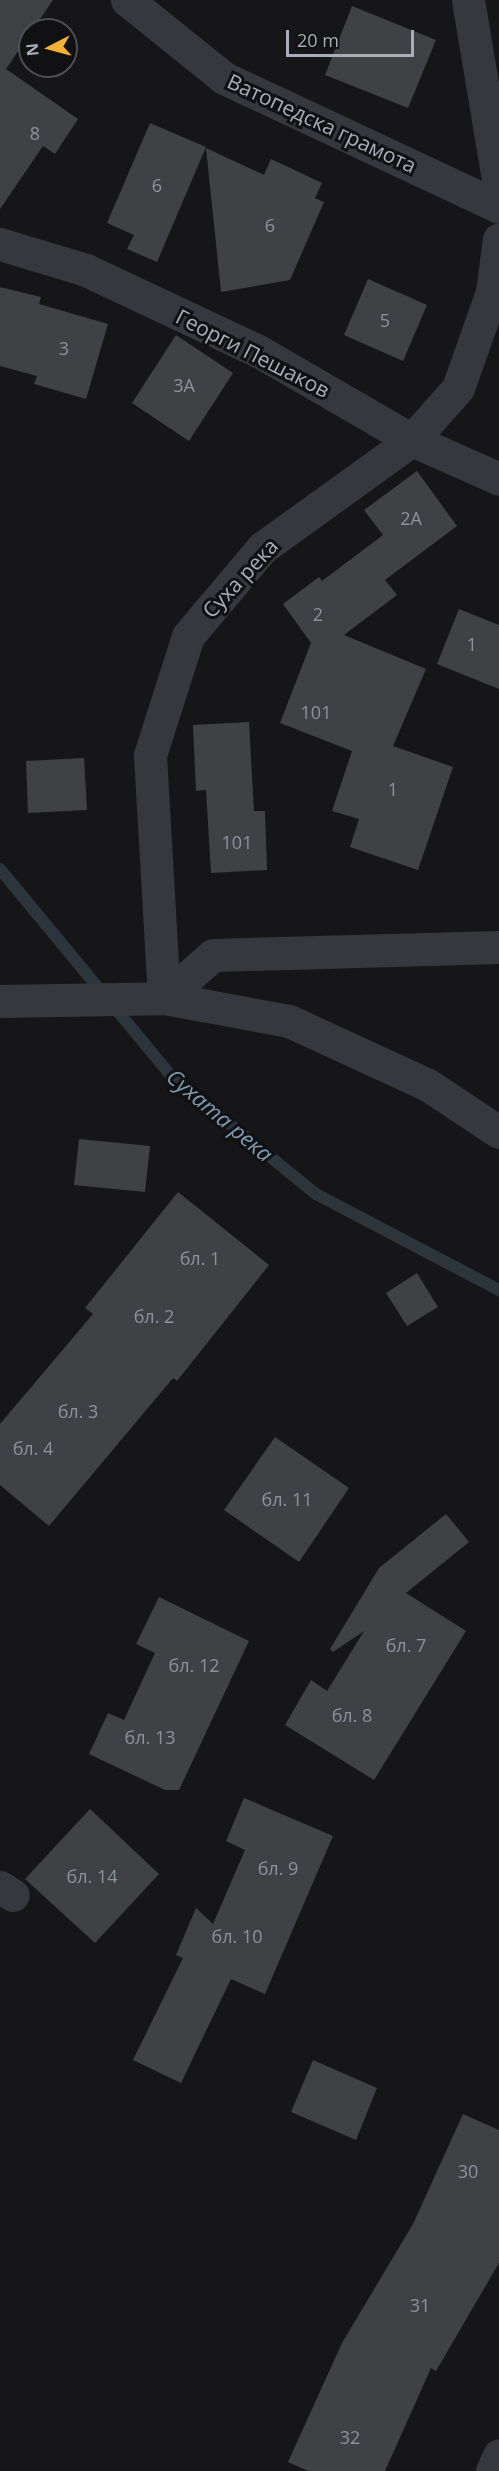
<!DOCTYPE html>
<meta charset="utf-8">
<style>
body{margin:0}
#map{position:relative;width:499px;height:2471px;overflow:hidden;background:#161618;font-family:"Open Sans",sans-serif}
div>[style]{position:absolute}
.stream>*{height:12px;margin:-6px;padding:0 6px;transform-origin:6px;border-radius:6px;background:#2c353c}
.building>*{inset:0;background:#404145}
.minor>*{height:33px;margin:-16.5px;padding:0 16.5px;transform-origin:16.5px;border-radius:16.5px;background:#37383d}
span{translate:-50% -50%;white-space:nowrap;text-align:center;line-height:1.15;-webkit-text-stroke:6px #111113;paint-order:stroke}
.number-label{font-size:18px;color:#8e929b}
.number-label span{-webkit-text-stroke-width:0}
.street-label{font-size:21px;color:#a8adb8}
.water-label{font-size:22px;color:#7f9bb3;font-style:italic}
.north{position:absolute;left:18px;top:18px;width:60px;height:60px;box-sizing:border-box;background:#111113;border:2px solid #4d4f55;border-radius:50%;rotate:264deg;font-size:16px;font-weight:700;line-height:24px;text-align:center;color:#a8adb8}
.north::after{content:'';display:block;margin:auto;width:21px;height:27px;background:#f2b134;clip-path:polygon(50% 0,100% 100%,50% 72%,0 100%)}
.scale{position:absolute;left:286px;top:30px;width:128px;height:27px;box-sizing:border-box;border:3px solid #a8adb8;border-top:0;padding-left:8px;font-size:18px;line-height:21px;white-space:nowrap;color:#a8adb8;-webkit-text-stroke:4px #111113;paint-order:stroke}
</style>
<div id="map">
<div class="stream">
<div style="left:0;top:869px;width:270px;rotate:50.4deg"></div>
<div style="left:172px;top:1077px;width:186px;rotate:39.1deg"></div>
<div style="left:316px;top:1194px;width:207px;rotate:27.7deg"></div>
</div>
<div class="building">
<div style="clip-path:polygon(0 0,53px 0,6px 69px,78px 119px,55px 154px,43px 146px,0 209px)"></div>
<div style="clip-path:polygon(352px 6px,436px 40px,408px 108px,325px 75px)"></div>
<div style="clip-path:polygon(150px 123px,206px 147px,157px 262px,127px 249px,134px 235px,107px 223px)"></div>
<div style="clip-path:polygon(206px 148px,264px 175px,271px 159px,322px 183px,315px 198px,324px 202px,290px 280px,221px 292px)"></div>
<div style="clip-path:polygon(368px 279px,427px 305px,403px 361px,344px 335px)"></div>
<div style="clip-path:polygon(0 287px,41px 297px,39px 304px,108px 324px,86px 399px,34px 384px,37px 376px,0 366px)"></div>
<div style="clip-path:polygon(176px 335px,233px 373px,189px 441px,132px 403px)"></div>
<div style="clip-path:polygon(417px 471px,457px 526px,385px 580px,397px 595px,344px 635px,426px 669px,393px 746px,453px 767px,418px 870px,350px 847px,359px 819px,332px 811px,352px 751px,280px 723px,311px 643px,283px 604px,319px 577px,322px 581px,383px 535px,364px 510px)"></div>
<div style="clip-path:polygon(459px 609px,499px 625px,499px 689px,437px 664px)"></div>
<div style="clip-path:polygon(249px 722px,254px 811px,265px 811px,267px 870px,211px 873px,206px 790px,196px 791px,193px 725px)"></div>
<div style="clip-path:polygon(84px 758px,87px 810px,28px 813px,26px 761px)"></div>
<div style="clip-path:polygon(79px 1139px,150px 1146px,145px 1192px,74px 1185px)"></div>
<div style="clip-path:polygon(178px 1192px,269px 1265px,177px 1381px,173px 1378px,49px 1526px,0 1485px,0 1424px,93px 1314px,85px 1308px)"></div>
<div style="clip-path:polygon(417px 1273px,438px 1307px,407px 1326px,386px 1293px)"></div>
<div style="clip-path:polygon(275px 1437px,349px 1488px,299px 1562px,224px 1510px)"></div>
<div style="clip-path:polygon(446px 1514px,469px 1542px,406px 1593px,466px 1631px,374px 1780px,285px 1725px,311px 1680px,327px 1691px,364px 1631px,333px 1652px,330px 1649px,379px 1568px)"></div>
<div style="clip-path:polygon(159px 1597px,249px 1641px,179px 1790px,165px 1790px,89px 1754px,108px 1713px,124px 1720px,155px 1653px,136px 1644px)"></div>
<div style="clip-path:polygon(244px 1798px,333px 1836px,265px 1994px,231px 1979px,181px 2083px,133px 2060px,183px 1958px,176px 1955px,196px 1908px,213px 1924px,245px 1850px,226px 1841px)"></div>
<div style="clip-path:polygon(90px 1809px,159px 1874px,95px 1943px,25px 1879px)"></div>
<div style="clip-path:polygon(313px 2060px,377px 2088px,356px 2140px,291px 2112px)"></div>
<div style="clip-path:polygon(463px 2114px,499px 2130px,499px 2263px,436px 2371px,431px 2368px,385px 2471px,308px 2471px,288px 2462px,342px 2343px,413px 2224px)"></div>
</div>
<div class="minor">
<div style="left:127px;top:0;width:124px;rotate:38.8deg"></div>
<div style="left:224px;top:78px;width:304px;rotate:25.1deg"></div>
<div style="left:468px;top:0;width:189px;rotate:80.5deg"></div>
<div style="left:0;top:244px;width:90px;rotate:16.8deg"></div>
<div style="left:86px;top:270px;width:192px;rotate:25.2deg"></div>
<div style="left:260px;top:352px;width:176px;rotate:30.1deg"></div>
<div style="left:412px;top:440px;width:95px;rotate:24.1deg"></div>
<div style="left:164px;top:998px;width:243px;rotate:-93.3deg"></div>
<div style="left:150px;top:755px;width:125px;rotate:-72.3deg"></div>
<div style="left:188px;top:636px;width:115px;rotate:-49.9deg"></div>
<div style="left:262px;top:548px;width:185px;rotate:-35.8deg"></div>
<div style="left:412px;top:440px;width:69px;rotate:-48.5deg"></div>
<div style="left:458px;top:388px;width:102px;rotate:-70.5deg"></div>
<div style="left:492px;top:292px;width:53px;rotate:-82.5deg"></div>
<div style="left:164px;top:998px;width:65px;rotate:-41.3deg"></div>
<div style="left:213px;top:955px;width:286px;rotate:-1.6deg"></div>
<div style="left:0;top:1001px;width:164px;rotate:-1deg"></div>
<div style="left:164px;top:998px;width:127px;rotate:10.4deg"></div>
<div style="left:289px;top:1021px;width:153px;rotate:24.7deg"></div>
<div style="left:428px;top:1085px;width:85px;rotate:33.5deg"></div>
<div style="left:0;top:1887px;width:15px;rotate:32deg"></div>
<div style="left:492px;top:2471px;width:17px;rotate:-66deg"></div>
</div>
<div class="number-label">
<span style="left:35px;top:133px">8</span>
<span style="left:157px;top:185px">6</span>
<span style="left:270px;top:225px">6</span>
<span style="left:385px;top:320px">5</span>
<span style="left:64px;top:348px">3</span>
<span style="left:184px;top:385px">3А</span>
<span style="left:411px;top:518px">2А</span>
<span style="left:318px;top:614px">2</span>
<span style="left:472px;top:644px">1</span>
<span style="left:316px;top:712px">101</span>
<span style="left:393px;top:789px">1</span>
<span style="left:237px;top:842px">101</span>
<span style="left:200px;top:1258px">бл. 1</span>
<span style="left:154px;top:1316px">бл. 2</span>
<span style="left:78px;top:1411px">бл. 3</span>
<span style="left:33px;top:1448px">бл. 4</span>
<span style="left:287px;top:1499px">бл. 11</span>
<span style="left:406px;top:1645px">бл. 7</span>
<span style="left:194px;top:1665px">бл. 12</span>
<span style="left:352px;top:1715px">бл. 8</span>
<span style="left:150px;top:1737px">бл. 13</span>
<span style="left:278px;top:1868px">бл. 9</span>
<span style="left:92px;top:1876px">бл. 14</span>
<span style="left:237px;top:1936px">бл. 10</span>
<span style="left:468px;top:2171px">30</span>
<span style="left:420px;top:2305px">31</span>
<span style="left:350px;top:2437px">32</span>
</div>
<div class="street-label">
<span style="left:322px;top:123px;rotate:25deg">Ватопедска грамота</span>
<span style="left:253px;top:353px;rotate:27deg">Георги Пешаков</span>
<span style="left:240px;top:578px;rotate:-47deg">Суха река</span>
</div>
<div class="water-label">
<span style="left:220px;top:1115px;rotate:40deg">Сухата река</span>
</div>
<div class="north">N</div>
<div class="scale">20 m</div>
</div>
